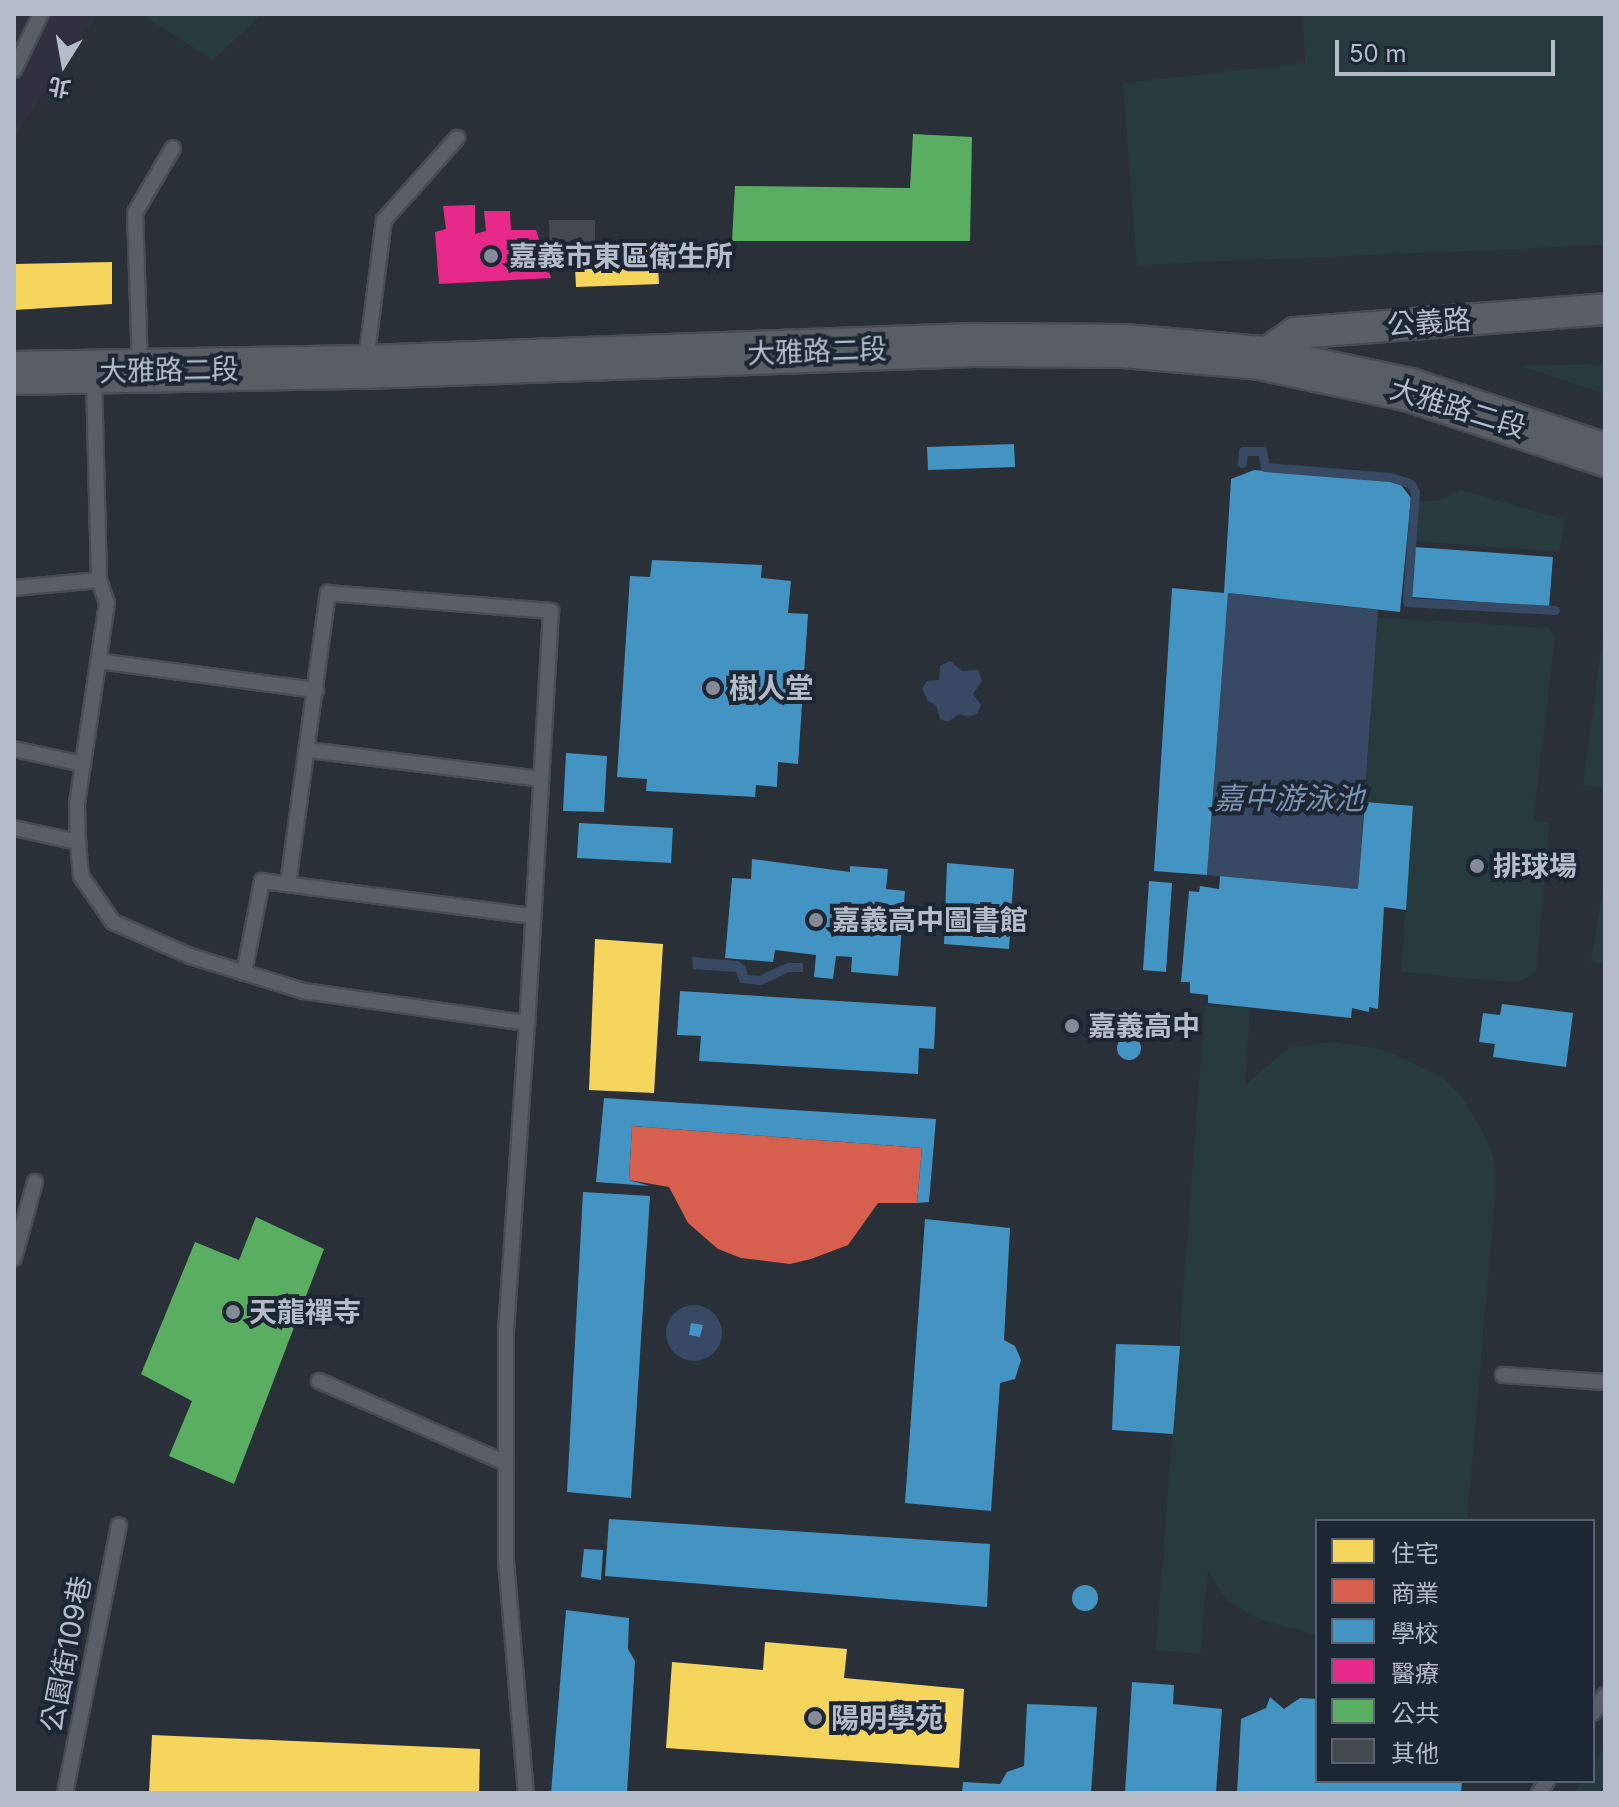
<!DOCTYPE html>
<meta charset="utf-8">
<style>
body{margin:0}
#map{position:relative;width:1619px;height:1807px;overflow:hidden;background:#2a3038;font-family:Inter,"Noto Sans TC",sans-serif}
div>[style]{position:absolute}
.medical>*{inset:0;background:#31303e}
.green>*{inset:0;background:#273a3e}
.water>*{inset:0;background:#384963}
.round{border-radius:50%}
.homes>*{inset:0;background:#f6d55c}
.shops>*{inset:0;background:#d6604d}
.schools>*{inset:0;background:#4393c3}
.health>*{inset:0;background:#e7298a}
.public>*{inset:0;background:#5aae61}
.stream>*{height:9px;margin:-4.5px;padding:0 4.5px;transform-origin:4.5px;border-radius:4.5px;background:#384963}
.building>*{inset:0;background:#444950}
.roads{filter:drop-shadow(2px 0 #484c53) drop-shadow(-2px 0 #484c53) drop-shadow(0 2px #484c53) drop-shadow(0 -2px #484c53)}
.service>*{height:14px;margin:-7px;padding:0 7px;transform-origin:7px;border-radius:7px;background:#5a5e66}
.minor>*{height:30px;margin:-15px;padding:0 15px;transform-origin:15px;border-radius:15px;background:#5a5e66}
.secondary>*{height:42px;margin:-21px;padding:0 21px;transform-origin:21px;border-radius:21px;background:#595d64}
.dots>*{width:22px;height:22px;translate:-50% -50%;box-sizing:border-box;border:4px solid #1d2633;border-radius:50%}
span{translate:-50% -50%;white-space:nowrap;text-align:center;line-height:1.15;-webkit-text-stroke:8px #1d2633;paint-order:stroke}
.poi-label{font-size:28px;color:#b4bcc9;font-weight:700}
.left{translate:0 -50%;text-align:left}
.street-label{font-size:28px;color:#b4bcc9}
.water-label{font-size:30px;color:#7c92b1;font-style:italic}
.frame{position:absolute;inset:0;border:16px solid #b4bcc9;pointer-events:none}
.legend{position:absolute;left:1315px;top:1519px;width:280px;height:264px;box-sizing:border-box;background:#1d2633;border:2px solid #59626f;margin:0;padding:10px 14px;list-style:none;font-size:24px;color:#b4bcc9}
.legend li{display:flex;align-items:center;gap:16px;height:40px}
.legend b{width:40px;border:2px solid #59626f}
.north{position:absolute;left:24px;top:24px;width:80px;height:80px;-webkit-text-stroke:6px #1d2633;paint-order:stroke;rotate:191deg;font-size:22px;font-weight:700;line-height:32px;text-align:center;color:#b4bcc9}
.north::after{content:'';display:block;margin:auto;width:28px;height:36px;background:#b4bcc9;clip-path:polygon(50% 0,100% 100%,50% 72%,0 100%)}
.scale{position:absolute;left:1335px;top:40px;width:220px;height:36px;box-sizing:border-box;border:4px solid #b4bcc9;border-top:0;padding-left:10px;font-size:24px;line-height:28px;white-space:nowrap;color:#b4bcc9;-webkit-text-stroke:6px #1d2633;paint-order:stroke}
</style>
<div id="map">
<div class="medical">
<div style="clip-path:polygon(14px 14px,98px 14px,14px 137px)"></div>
</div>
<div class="green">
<div style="clip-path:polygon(149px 14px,262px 14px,213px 60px,147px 18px)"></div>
<div style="clip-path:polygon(1303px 14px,1605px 14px,1605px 245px,1137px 265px,1123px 83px,1305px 63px)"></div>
<div style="clip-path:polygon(1605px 364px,1605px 394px,1521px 366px)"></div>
<div style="clip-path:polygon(1461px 490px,1565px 520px,1559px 552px,1412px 541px,1415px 501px,1437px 501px)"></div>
<div style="clip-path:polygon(1377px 617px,1549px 628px,1555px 638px,1533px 820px,1550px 823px,1536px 972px,1517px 983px,1401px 972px,1413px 807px,1365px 802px)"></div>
<div style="clip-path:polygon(1605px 621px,1605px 788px,1583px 785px)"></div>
<div style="clip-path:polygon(1605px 877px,1605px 964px,1591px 961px)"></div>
<div style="clip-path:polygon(1205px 1005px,1250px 1008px,1245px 1085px,1289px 1048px,1329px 1042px,1382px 1049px,1442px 1077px,1462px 1097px,1484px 1134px,1493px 1155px,1496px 1184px,1467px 1521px,1317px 1521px,1317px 1635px,1259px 1619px,1227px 1600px,1208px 1571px,1200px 1654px,1156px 1650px)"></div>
<div style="clip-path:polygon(1605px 1746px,1605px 1793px,1574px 1793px,1582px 1781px,1593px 1781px,1593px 1764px)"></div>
</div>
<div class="water">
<div style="clip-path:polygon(1228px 593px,1378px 610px,1358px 889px,1207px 875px)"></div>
<div style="clip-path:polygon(950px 661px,962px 671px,978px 670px,982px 681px,973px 694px,981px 705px,977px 714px,968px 717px,959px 714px,948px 722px,940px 719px,936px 705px,928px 701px,922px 689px,927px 681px,939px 680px,940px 666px)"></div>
<div style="clip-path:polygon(692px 957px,738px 961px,745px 966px,748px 975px,759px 976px,787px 963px,803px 963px,803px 972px,789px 972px,762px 985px,740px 983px,736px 972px,693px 969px)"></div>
<div class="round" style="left:666px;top:1305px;width:56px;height:56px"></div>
</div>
<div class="homes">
<div style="clip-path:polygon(657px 249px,659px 284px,576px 287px,575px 269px,600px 269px,600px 250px)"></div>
<div style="clip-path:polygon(112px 262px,112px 304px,14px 310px,14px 264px)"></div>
<div style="clip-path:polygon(595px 939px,663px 944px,654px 1093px,589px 1090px)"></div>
<div style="clip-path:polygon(765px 1642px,847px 1649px,844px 1678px,964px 1689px,959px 1768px,666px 1748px,672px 1662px,763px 1670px)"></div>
<div style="clip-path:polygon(152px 1735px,480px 1749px,479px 1793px,149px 1793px)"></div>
</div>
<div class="shops">
<div style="clip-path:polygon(632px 1126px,922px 1148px,917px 1203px,878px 1203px,848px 1245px,811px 1259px,790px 1264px,741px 1258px,718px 1249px,688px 1223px,669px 1187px,629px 1180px)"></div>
</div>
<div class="schools">
<div style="clip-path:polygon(1014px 444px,1015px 467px,928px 470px,927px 447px)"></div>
<div style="clip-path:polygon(1254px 470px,1398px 481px,1411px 498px,1400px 612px,1228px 593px,1207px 875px,1154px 871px,1172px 588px,1224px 593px,1231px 479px)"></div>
<div style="clip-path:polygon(1415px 547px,1553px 557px,1549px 607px,1412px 597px)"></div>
<div style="clip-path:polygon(652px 560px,762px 565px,761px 578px,791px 581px,788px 613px,808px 614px,798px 764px,778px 762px,777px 787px,756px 785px,755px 797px,646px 791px,647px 779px,617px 777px,630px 576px,650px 577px)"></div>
<div style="clip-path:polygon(566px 753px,607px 756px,604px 812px,563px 811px)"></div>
<div style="clip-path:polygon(1365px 802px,1413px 806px,1406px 910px,1384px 907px,1378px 1009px,1369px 1007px,1369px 1012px,1352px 1008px,1351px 1018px,1208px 1003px,1208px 995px,1190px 993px,1190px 982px,1181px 982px,1189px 891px,1199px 892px,1200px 886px,1219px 889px,1220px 876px,1358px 889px)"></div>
<div style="clip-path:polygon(579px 823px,673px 828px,671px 863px,577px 858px)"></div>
<div style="clip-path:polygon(752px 859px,850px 872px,850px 866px,888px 869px,886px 889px,905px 891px,898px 976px,851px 972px,852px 957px,836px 956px,833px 979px,814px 977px,816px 955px,775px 950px,773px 962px,725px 958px,732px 878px,751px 879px)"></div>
<div style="clip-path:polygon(947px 863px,1014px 869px,1009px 949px,944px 944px)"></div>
<div style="clip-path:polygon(1149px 881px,1172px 883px,1166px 972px,1143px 970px)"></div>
<div style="clip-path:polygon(680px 991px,936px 1007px,934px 1049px,919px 1048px,918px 1074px,699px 1061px,701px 1036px,677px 1035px)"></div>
<div style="clip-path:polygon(1502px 1004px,1573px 1013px,1566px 1067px,1493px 1057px,1495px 1044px,1479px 1042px,1483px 1013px,1500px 1015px)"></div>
<div class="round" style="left:1117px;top:1036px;width:24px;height:24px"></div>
<div style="clip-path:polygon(604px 1098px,936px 1119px,929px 1202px,917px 1203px,922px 1148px,632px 1126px,629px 1180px,650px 1186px,596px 1182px)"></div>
<div style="clip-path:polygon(583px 1192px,650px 1196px,631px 1498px,567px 1492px)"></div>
<div style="clip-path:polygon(925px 1219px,1010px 1228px,1004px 1340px,1015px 1346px,1021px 1360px,1015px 1379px,1000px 1383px,991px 1511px,905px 1503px)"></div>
<div style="clip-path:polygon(691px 1323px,703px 1325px,700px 1337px,689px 1335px)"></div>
<div style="clip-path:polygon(1116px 1344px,1180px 1346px,1173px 1434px,1112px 1430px)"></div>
<div style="clip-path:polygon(609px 1519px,990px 1544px,987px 1607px,605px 1576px)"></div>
<div style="clip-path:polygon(584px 1549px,603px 1550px,601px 1580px,581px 1577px)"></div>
<div class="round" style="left:1072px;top:1585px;width:26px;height:26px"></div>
<div style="clip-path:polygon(566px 1610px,629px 1618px,628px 1649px,635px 1661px,627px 1793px,551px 1793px)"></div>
<div style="clip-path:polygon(1132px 1682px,1174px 1685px,1173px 1704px,1222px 1709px,1216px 1793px,1125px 1793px)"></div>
<div style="clip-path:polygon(1270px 1697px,1284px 1709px,1300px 1698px,1317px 1699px,1317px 1781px,1462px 1781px,1461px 1793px,1237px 1793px,1241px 1719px,1266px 1708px)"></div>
<div style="clip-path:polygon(1027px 1704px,1097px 1707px,1091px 1793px,962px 1793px,963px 1782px,1000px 1784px,1007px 1772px,1024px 1766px)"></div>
</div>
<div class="health">
<div style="clip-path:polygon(475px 205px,475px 234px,486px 231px,484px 211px,510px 211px,511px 230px,536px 230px,551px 278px,439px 284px,435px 232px,446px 229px,443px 206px)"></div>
</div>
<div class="public">
<div style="clip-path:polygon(913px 134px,972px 137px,970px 241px,732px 241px,735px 186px,910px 188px)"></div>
<div style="clip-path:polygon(256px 1217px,324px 1249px,234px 1484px,169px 1456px,192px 1401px,141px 1374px,195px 1242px,239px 1260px)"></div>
</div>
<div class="stream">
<div style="left:1242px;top:463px;width:12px;rotate:-85deg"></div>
<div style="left:1243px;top:451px;width:19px"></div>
<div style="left:1262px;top:451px;width:16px;rotate:79deg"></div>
<div style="left:1265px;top:467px;width:125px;rotate:4.6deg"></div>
<div style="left:1390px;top:477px;width:22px;rotate:18deg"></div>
<div style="left:1411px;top:484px;width:9px;rotate:63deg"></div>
<div style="left:1415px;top:492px;width:110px;rotate:94.2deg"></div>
<div style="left:1407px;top:602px;width:148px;rotate:3.1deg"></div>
</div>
<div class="building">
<div style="clip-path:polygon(549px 220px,595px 220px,595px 264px,550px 265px)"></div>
</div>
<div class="roads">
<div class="service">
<div style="left:14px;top:70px;width:62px;rotate:-64.3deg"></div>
<div style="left:366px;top:362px;width:143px;rotate:-82.8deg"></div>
<div style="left:384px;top:220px;width:110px;rotate:-48.3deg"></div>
<div style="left:140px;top:369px;width:156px;rotate:-91.8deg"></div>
<div style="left:135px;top:213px;width:75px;rotate:-59.7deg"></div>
<div style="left:94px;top:376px;width:204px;rotate:88.6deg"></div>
<div style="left:14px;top:588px;width:85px;rotate:-5.4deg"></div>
<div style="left:99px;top:580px;width:24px;rotate:71deg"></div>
<div style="left:107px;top:603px;width:202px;rotate:98.5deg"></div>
<div style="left:77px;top:803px;width:39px;rotate:89deg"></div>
<div style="left:78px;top:842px;width:34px;rotate:85deg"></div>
<div style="left:81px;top:876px;width:56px;rotate:55.2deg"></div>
<div style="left:113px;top:922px;width:84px;rotate:23.8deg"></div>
<div style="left:190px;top:956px;width:119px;rotate:17.1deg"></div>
<div style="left:304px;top:991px;width:225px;rotate:8.2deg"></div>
<div style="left:527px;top:1023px;width:308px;rotate:93.9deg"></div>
<div style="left:506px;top:1330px;width:231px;rotate:90deg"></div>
<div style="left:506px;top:1561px;width:233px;rotate:85.1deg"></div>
<div style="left:98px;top:661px;width:220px;rotate:7.6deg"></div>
<div style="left:14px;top:749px;width:71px;rotate:12.3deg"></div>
<div style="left:308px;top:750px;width:235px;rotate:7.1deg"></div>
<div style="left:14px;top:828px;width:66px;rotate:12.3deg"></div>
<div style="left:288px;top:884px;width:294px;rotate:-82.2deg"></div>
<div style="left:328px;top:593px;width:224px;rotate:4.6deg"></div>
<div style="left:551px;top:611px;width:413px;rotate:93.3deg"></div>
<div style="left:244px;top:973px;width:94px;rotate:-78.9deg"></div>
<div style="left:262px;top:881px;width:273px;rotate:7.4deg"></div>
<div style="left:14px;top:1258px;width:79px;rotate:-74.6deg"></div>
<div style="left:1503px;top:1375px;width:102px;rotate:3.9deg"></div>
<div style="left:319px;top:1381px;width:204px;rotate:23.7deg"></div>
<div style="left:1593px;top:1713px;width:22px;rotate:-56deg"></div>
<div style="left:65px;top:1793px;width:273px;rotate:-78.6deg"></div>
<div style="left:1539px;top:1793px;width:14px;rotate:-56deg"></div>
</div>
<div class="minor">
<div style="left:1260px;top:358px;width:43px;rotate:-35.5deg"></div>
<div style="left:1295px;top:333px;width:311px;rotate:-4.4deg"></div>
</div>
<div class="secondary">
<div style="left:14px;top:373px;width:351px;rotate:-1deg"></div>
<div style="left:365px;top:367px;width:608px;rotate:-2.07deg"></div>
<div style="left:973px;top:345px;width:151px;rotate:0.4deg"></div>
<div style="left:1124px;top:346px;width:137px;rotate:5deg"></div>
<div style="left:1260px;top:358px;width:153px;rotate:12deg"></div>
<div style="left:1410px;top:390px;width:206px;rotate:18.4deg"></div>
</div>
</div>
<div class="dots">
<div style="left:491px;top:256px;background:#848b96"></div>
<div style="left:713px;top:688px;background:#848b96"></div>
<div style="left:1477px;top:866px;background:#848b96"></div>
<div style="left:816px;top:920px;background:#848b96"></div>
<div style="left:1072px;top:1026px;background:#848b96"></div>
<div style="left:233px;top:1312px;background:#848b96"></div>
<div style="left:815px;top:1718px;background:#848b96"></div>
</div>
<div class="poi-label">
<span class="left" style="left:509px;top:256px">嘉義市東區衛生所</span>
<span class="left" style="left:729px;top:688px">樹人堂</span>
<span class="left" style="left:1493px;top:866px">排球場</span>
<span class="left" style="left:832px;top:920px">嘉義高中圖書館</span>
<span class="left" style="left:1088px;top:1026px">嘉義高中</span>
<span class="left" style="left:249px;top:1312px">天龍禪寺</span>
<span class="left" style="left:831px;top:1718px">陽明學苑</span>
</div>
<div class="street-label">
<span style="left:1429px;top:322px;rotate:-4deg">公義路</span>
<span style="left:817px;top:351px;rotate:-2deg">大雅路二段</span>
<span style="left:169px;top:370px;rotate:-1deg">大雅路二段</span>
<span style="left:1458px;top:408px;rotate:17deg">大雅路二段</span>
<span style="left:66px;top:1654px;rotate:-79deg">公園街109巷</span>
</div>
<div class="water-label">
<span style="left:1289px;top:798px">嘉中游泳池</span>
</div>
<div class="frame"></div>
<ul class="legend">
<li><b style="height:22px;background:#f6d55c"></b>住宅</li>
<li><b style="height:22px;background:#d6604d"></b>商業</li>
<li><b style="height:22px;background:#4393c3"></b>學校</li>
<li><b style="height:22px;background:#e7298a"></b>醫療</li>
<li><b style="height:22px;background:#5aae61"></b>公共</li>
<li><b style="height:22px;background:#444950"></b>其他</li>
</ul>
<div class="north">北</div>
<div class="scale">50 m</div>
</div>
